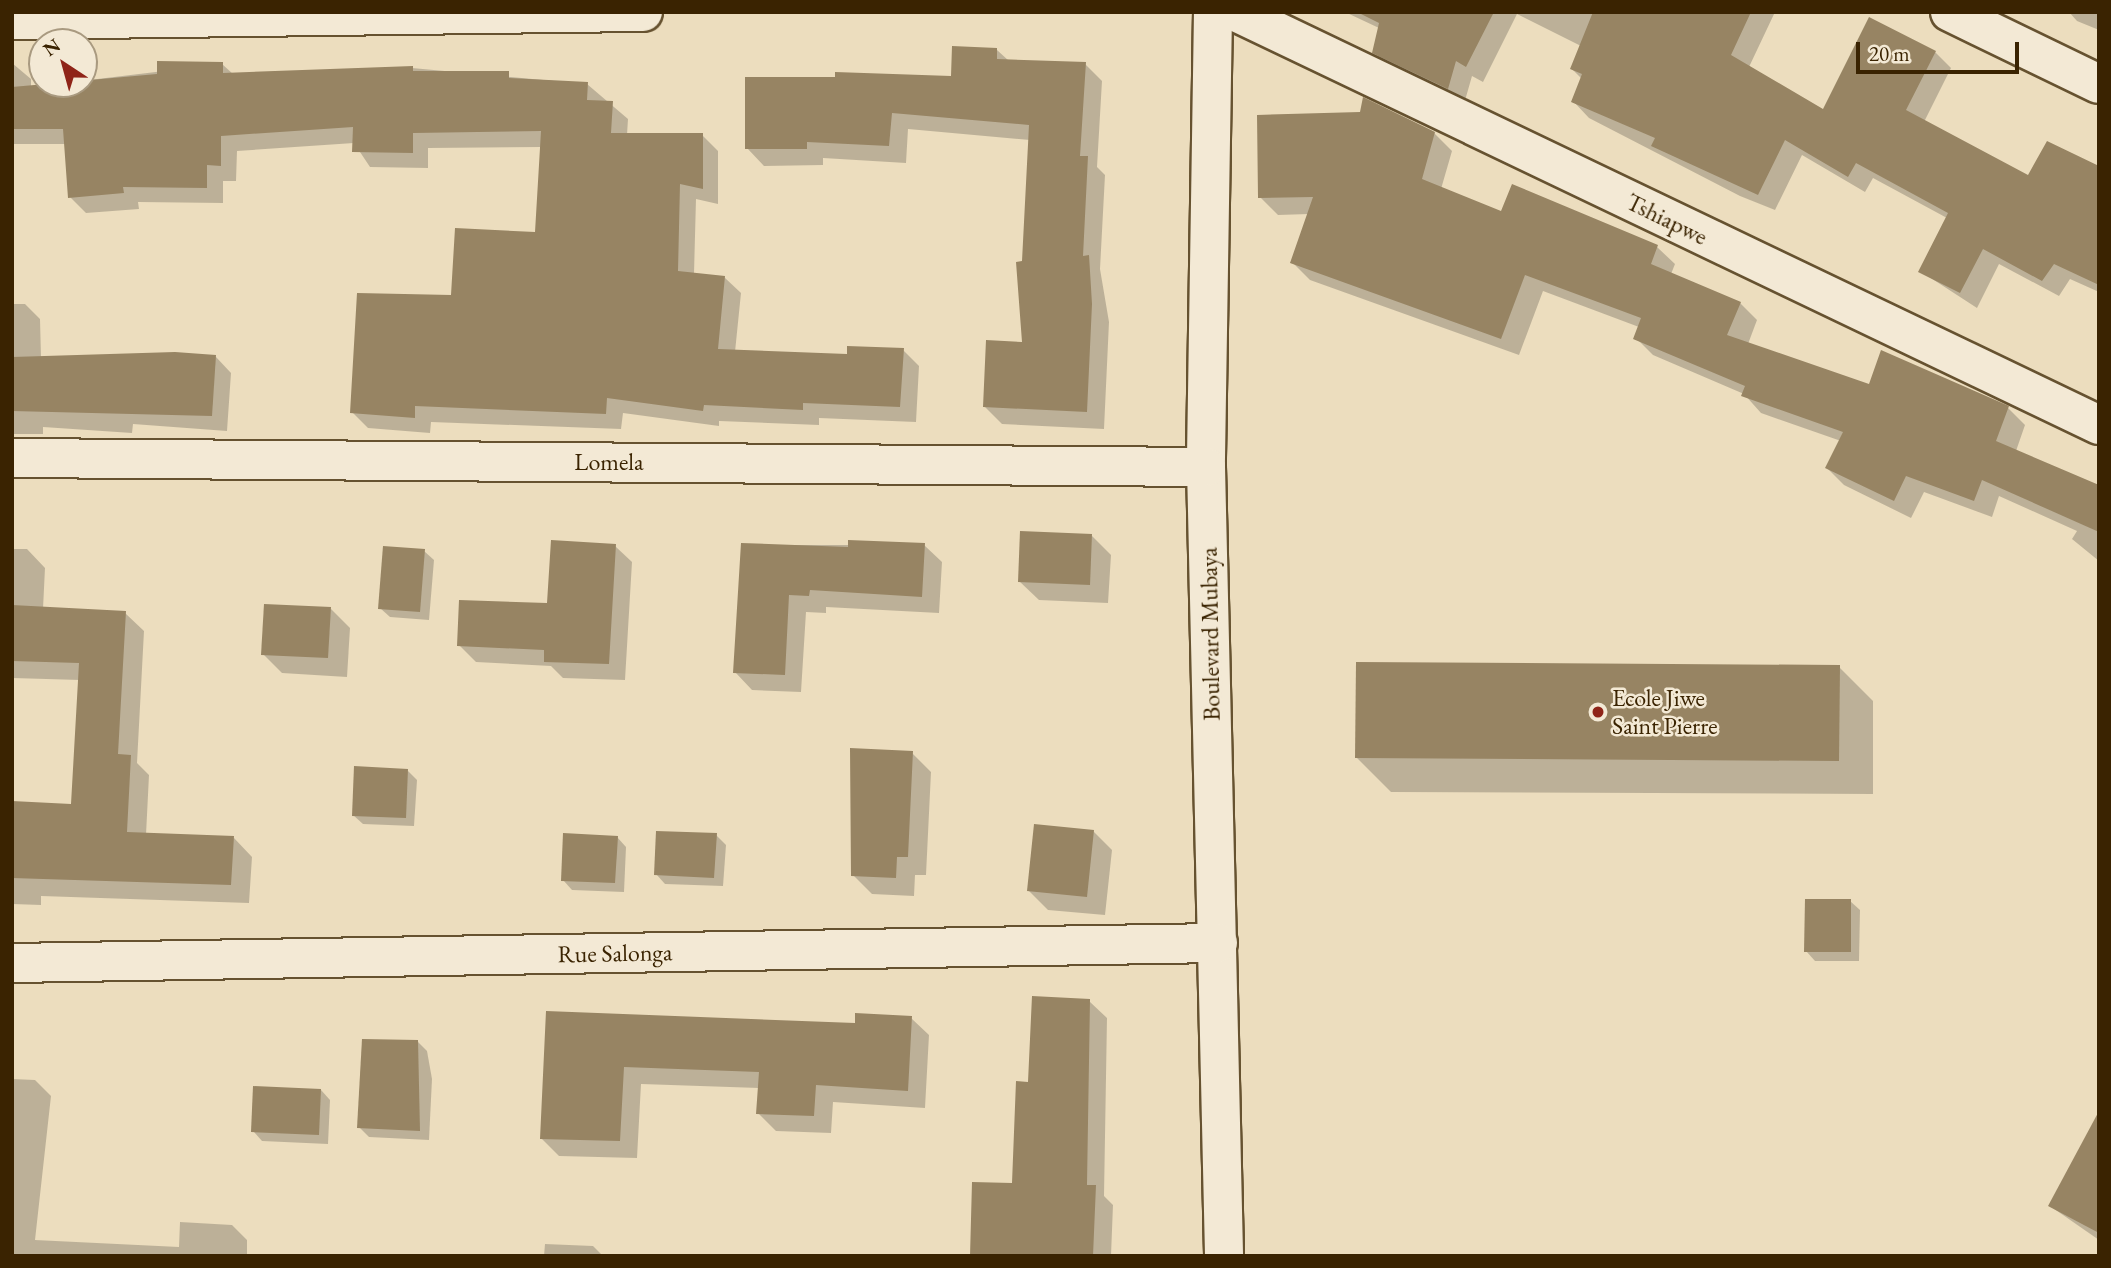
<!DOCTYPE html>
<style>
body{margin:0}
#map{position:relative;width:2111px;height:1268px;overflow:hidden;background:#ecddbe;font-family:"EB Garamond",serif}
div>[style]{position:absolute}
.shadow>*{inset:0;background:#0003}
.building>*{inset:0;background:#978463}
.roads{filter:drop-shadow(2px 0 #665230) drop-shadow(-2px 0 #665230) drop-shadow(0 2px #665230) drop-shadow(0 -2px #665230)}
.street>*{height:38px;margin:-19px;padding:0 19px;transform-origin:19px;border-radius:19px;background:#f3e9d5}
.dots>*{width:19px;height:19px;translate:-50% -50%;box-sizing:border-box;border:4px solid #f3e9d5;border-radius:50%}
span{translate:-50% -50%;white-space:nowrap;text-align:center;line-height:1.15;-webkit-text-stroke:5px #f3e9d5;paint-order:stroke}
.street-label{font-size:24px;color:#3a2301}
.poi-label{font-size:24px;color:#3a2301}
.left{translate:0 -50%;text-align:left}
.frame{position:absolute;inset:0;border:14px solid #3a2301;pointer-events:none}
.north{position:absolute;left:28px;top:28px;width:70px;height:70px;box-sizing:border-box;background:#f3e9d5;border:2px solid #a99a80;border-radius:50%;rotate:324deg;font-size:19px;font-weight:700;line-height:28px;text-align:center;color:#3a2301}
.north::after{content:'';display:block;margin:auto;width:24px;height:32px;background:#8f2418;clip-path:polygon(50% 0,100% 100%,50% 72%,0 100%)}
.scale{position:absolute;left:1856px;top:42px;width:163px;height:32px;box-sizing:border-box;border:4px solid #3a2301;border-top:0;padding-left:9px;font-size:21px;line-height:24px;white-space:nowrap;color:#3a2301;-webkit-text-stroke:5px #f3e9d5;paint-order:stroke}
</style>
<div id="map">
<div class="shadow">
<div style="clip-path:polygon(1345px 12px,1775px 12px,1749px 67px,1824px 112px,1935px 52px,1951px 68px,1924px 122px,2029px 177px,2099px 168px,2099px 292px,2070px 279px,2059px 296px,1999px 264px,1977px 308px,1920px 271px,1947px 218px,1873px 178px,1865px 192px,1802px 155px,1775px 210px,1740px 196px,1589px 118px,1573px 101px,1582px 79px,1572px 69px,1581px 46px,1517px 14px,1483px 82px,1472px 76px,1464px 104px,1391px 69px,1374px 52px,1379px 28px)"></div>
<div style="clip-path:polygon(2069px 12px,2099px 12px,2099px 30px,2077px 21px)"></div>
<div style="clip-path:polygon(997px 50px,1009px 61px,1085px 64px,1102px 81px,1097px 167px,1105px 175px,1100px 269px,1109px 322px,1104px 429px,1002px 424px,984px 406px,1024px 343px,1030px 140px,908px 129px,906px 163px,823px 158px,823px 165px,764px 166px,747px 148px,952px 78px)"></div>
<div style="clip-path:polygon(12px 63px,31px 79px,31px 87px,222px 64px,233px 74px,412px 68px,587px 84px,628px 119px,627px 135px,702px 135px,718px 151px,718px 204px,696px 199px,694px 274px,724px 277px,741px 293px,735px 352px,848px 356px,903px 350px,919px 366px,916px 422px,819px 418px,819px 425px,719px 421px,719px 426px,623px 413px,621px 429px,431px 422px,430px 433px,368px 428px,352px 412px,453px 297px,537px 234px,542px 147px,428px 148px,428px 168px,370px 167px,354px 143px,237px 151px,236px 181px,223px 181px,223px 203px,138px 202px,139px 209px,86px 213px,70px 197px,66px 144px,12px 144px)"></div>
<div style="clip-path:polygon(1434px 133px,1452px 151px,1441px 189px,1502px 214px,1657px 247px,1675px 264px,1671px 274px,1740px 303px,1757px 320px,1748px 344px,1870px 387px,1882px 353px,2008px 408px,2025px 425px,2016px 451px,2099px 487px,2099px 561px,2072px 539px,2077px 531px,1999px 496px,1992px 517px,1924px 492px,1911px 518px,1844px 485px,1827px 468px,1841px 441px,1761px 413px,1744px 394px,1653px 355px,1635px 337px,1639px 327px,1543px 291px,1519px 355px,1310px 280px,1292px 262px,1309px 214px,1278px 215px,1260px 197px)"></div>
<div style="clip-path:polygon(12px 304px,25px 304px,40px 319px,41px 358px,216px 357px,231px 373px,227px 431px,133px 424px,132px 433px,43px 427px,43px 434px,12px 434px)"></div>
<div style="clip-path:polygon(1092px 536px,1111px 555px,1108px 603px,1039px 600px,1019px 581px)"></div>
<div style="clip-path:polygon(743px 545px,924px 545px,942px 562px,939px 613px,826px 607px,826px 613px,806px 612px,801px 692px,752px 690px,735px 672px)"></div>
<div style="clip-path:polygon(615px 546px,632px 562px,625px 680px,563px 678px,551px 666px,476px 662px,459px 645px,549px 605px)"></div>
<div style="clip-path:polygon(12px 549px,27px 549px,45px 568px,43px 609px,125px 613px,144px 631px,137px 763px,149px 775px,146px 835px,234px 838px,252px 857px,249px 903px,41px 896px,41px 905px,12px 904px,12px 803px,72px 806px,80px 680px,12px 678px)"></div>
<div style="clip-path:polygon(424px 551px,434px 560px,429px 620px,390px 617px,380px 608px)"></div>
<div style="clip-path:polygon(331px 609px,350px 628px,347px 677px,282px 673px,263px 654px)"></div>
<div style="clip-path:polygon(1839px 667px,1873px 701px,1873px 794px,1391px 792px,1357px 758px)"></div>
<div style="clip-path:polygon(912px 753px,931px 772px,926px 875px,915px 875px,914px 896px,872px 894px,853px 875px)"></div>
<div style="clip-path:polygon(408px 771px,417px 780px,414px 826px,363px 824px,353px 815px)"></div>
<div style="clip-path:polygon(1093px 831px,1112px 850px,1105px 915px,1048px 910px,1029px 891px)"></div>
<div style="clip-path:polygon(716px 835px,726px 845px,723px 886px,665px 884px,656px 874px)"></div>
<div style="clip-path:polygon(617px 837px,626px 847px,624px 892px,572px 890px,563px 880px)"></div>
<div style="clip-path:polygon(1850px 901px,1860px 910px,1859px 961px,1815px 961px,1806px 951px)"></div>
<div style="clip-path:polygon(1089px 1001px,1107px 1018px,1104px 1196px,1113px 1205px,1111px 1256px,972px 1256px,1014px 1185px,1030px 1083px)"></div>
<div style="clip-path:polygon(548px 1013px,856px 1024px,911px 1018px,929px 1035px,925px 1108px,833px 1102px,831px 1133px,776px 1131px,758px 1113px,759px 1088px,641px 1084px,637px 1158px,559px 1156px,541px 1138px)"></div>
<div style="clip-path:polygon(418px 1042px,427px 1051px,432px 1079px,429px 1140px,369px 1137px,359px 1127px)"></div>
<div style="clip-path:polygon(12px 1079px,35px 1080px,51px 1096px,35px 1240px,179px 1247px,180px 1222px,232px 1225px,247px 1240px,247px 1256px,12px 1256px)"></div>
<div style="clip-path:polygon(321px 1090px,330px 1100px,328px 1144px,262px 1141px,253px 1131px)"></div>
<div style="clip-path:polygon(2099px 1115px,2099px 1240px,2050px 1206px)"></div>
<div style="clip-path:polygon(545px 1244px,593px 1246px,603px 1256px,544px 1256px)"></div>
</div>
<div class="building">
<div style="clip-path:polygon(1357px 12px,1494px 12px,1466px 67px,1456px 61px,1448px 89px,1372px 53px,1379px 23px)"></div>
<div style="clip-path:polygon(1593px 12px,1751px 12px,1731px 55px,1823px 109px,1869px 17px,1936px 51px,1906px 110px,2028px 175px,2047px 141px,2099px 166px,2099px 285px,2054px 264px,2042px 281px,1983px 249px,1960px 293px,1918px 272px,1948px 213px,1856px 163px,1848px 177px,1785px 140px,1758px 195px,1651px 146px,1655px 138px,1571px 102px,1582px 74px,1570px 69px)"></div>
<div style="clip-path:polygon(952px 46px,997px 48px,997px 59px,1086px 62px,1080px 156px,1088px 156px,1083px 256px,1089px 255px,1092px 304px,1087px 412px,983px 407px,986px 340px,1022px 342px,1016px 262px,1022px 261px,1029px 125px,892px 113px,889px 146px,807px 142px,807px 149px,745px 149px,745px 77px,835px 77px,835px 72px,951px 76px)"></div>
<div style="clip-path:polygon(157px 61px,223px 62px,223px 73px,413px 66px,413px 71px,509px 71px,509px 78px,588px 82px,587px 100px,613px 101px,611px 133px,703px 133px,703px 189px,680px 184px,678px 271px,725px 276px,718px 349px,847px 354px,847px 346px,904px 348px,900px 407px,803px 403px,803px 410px,704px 405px,703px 411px,607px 398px,606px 414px,415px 406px,415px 418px,350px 413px,357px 293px,451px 295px,455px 228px,535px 232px,541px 131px,413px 133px,413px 153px,352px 152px,353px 127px,221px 136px,221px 166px,207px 165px,207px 188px,123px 187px,124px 193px,68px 198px,63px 129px,12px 129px,12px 87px,157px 74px)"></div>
<div style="clip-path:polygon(1363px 97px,1435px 132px,1422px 179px,1501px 211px,1512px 184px,1658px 245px,1651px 264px,1741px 302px,1727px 335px,1869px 384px,1881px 350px,2009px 406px,1996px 441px,2099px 485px,2099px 532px,1982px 480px,1974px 501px,1906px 476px,1894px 501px,1825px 468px,1843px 432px,1741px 396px,1745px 386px,1633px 339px,1641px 318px,1525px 275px,1501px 339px,1290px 263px,1313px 197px,1258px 198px,1257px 115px,1360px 112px)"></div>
<div style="clip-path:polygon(175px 352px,216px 355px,212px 416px,12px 411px,12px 357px)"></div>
<div style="clip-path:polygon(1020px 531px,1092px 534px,1090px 585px,1018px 582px)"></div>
<div style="clip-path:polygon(551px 540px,616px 544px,609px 664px,544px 662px,544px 650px,457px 646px,459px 600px,547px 603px)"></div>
<div style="clip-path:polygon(848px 540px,925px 543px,922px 597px,810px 590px,809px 596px,789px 595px,785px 675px,733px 673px,741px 543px,848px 547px)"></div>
<div style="clip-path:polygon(383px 546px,425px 549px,420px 612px,378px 609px)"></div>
<div style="clip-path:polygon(264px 604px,331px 607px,328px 658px,261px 655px)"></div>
<div style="clip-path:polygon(12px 605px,126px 611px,118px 754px,131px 755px,127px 832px,234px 836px,231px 885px,12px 878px,12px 801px,71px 804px,79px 663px,12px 661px)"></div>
<div style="clip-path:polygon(1356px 662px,1840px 665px,1839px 761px,1355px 758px)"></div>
<div style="clip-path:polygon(850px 748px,913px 751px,908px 857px,897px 857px,896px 878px,851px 876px)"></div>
<div style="clip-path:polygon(354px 766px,408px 769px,406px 818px,352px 816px)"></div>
<div style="clip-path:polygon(1034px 824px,1094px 830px,1087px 897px,1027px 891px)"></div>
<div style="clip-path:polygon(656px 831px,717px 833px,714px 878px,654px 875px)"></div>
<div style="clip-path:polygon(563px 833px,618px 836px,615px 883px,561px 881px)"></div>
<div style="clip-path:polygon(1805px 899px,1851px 899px,1851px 952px,1804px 952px)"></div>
<div style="clip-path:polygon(1032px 996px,1090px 999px,1087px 1185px,1096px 1185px,1093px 1256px,970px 1256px,972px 1182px,1012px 1183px,1016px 1081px,1028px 1082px)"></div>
<div style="clip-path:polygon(546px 1011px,855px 1023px,855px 1013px,912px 1016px,908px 1091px,816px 1085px,814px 1116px,756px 1114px,759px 1072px,624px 1067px,620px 1141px,540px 1139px)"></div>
<div style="clip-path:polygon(362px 1039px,418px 1040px,420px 1131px,357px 1128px)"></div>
<div style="clip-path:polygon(253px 1086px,321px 1089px,319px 1135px,251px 1132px)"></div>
<div style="clip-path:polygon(2099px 1111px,2099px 1233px,2048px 1206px)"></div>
</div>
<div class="roads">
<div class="street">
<div style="left:1213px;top:12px;width:455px;rotate:90.9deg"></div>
<div style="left:1206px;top:467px;width:789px;rotate:88.69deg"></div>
<div style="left:1236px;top:12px;width:957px;rotate:25.57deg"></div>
<div style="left:1950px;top:12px;width:165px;rotate:25.8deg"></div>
<div style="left:12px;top:20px;width:631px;rotate:-0.73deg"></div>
<div style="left:12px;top:458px;width:1194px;rotate:0.43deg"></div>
<div style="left:12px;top:963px;width:1206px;rotate:-0.95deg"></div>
</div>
</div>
<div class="dots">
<div style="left:1598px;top:712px;background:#8f2418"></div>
</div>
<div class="street-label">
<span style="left:1667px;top:219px;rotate:26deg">Tshiapwe</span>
<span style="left:609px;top:462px">Lomela</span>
<span style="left:1210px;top:634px;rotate:-91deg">Boulevard Mubaya</span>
<span style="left:615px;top:953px;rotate:-1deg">Rue Salonga</span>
</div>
<div class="poi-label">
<span class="left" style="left:1612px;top:712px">Ecole Jiwe<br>Saint Pierre</span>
</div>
<div class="frame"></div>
<div class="north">N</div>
<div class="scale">20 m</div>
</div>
